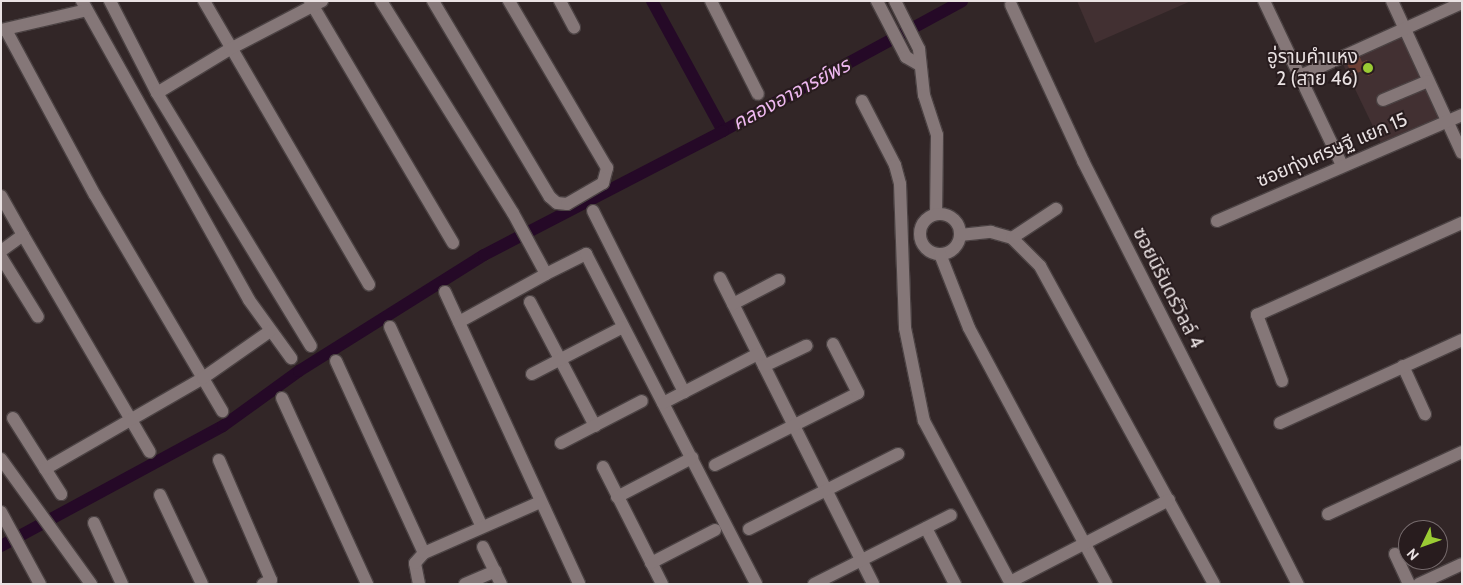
<!DOCTYPE html>
<meta charset="utf-8">
<style>
body{margin:0}
#map{position:relative;width:1463px;height:585px;overflow:hidden;background:#322627;font-family:Cabin,"Noto Sans Thai",sans-serif}
div>[style]{position:absolute}
.built>*{inset:0;background:#423032}
.canal>*{height:12px;margin:-6px;padding:0 6px;transform-origin:6px;border-radius:6px;background:#250927}
.building>*{inset:0;background:#6d3f34}
.roads{filter:drop-shadow(1px 0 #4b4243) drop-shadow(-1px 0 #4b4243) drop-shadow(0 1px #4b4243) drop-shadow(0 -1px #4b4243)}
.minor>*{height:12px;margin:-6px;padding:0 6px;transform-origin:6px;border-radius:6px;background:#857778}
.minor>.ring{margin:-6px;padding:0;box-sizing:content-box;background:none;border:12px solid #857778;border-radius:50%}
.dots>*{width:14px;height:14px;translate:-50% -50%;box-sizing:border-box;border:2px solid #281c1e;border-radius:50%}
span{translate:-50% -50%;white-space:nowrap;text-align:center;line-height:1.15;-webkit-text-stroke:4px #281c1e;paint-order:stroke}
.poi-label{font-size:19px;color:#eae2e3}
.right{translate:-100% -50%;text-align:right}
.street-label{font-size:19px;color:#eae2e3}
.water-label{font-size:20px;color:#eeb8f0;font-style:italic}
.frame{position:absolute;inset:0;border:2px solid #eae2e3;pointer-events:none}
.north{position:absolute;left:1398px;top:520px;width:50px;height:50px;box-sizing:border-box;background:#281c1e;border:1px solid #766b6d;border-radius:50%;rotate:228deg;font-size:14px;font-weight:700;line-height:20px;text-align:center;color:#eae2e3}
.north::after{content:'';display:block;margin:auto;width:18px;height:22px;background:#9acb34;clip-path:polygon(50% 0,100% 100%,50% 72%,0 100%)}
</style>
<div id="map">
<div class="built">
<div style="clip-path:polygon(1077px 1px,1191px 1px,1095px 43px)"></div>
<div style="clip-path:polygon(1400px 34px,1439px 119px,1381px 143px,1341px 60px)"></div>
</div>
<div class="canal">
<div style="left:652px;top:1px;width:148px;rotate:61.4deg"></div>
<div style="left:723px;top:131px;width:272px;rotate:-28.5deg"></div>
<div style="left:1px;top:546px;width:252px;rotate:-28.4deg"></div>
<div style="left:223px;top:426px;width:94px;rotate:-35.9deg"></div>
<div style="left:299px;top:371px;width:218px;rotate:-32.1deg"></div>
<div style="left:484px;top:255px;width:269px;rotate:-27.4deg"></div>
</div>
<div class="building">
<div style="clip-path:polygon(1358px 53px,1362px 62px,1367px 60px,1373px 74px,1368px 76px,1365px 70px,1352px 75px,1345px 59px)"></div>
</div>
<div class="roads">
<div class="minor">
<div style="left:82px;top:1px;width:342px;rotate:60.8deg"></div>
<div style="left:249px;top:300px;width:72px;rotate:54.1deg"></div>
<div style="left:110px;top:1px;width:103px;rotate:62.9deg"></div>
<div style="left:157px;top:93px;width:296px;rotate:58.7deg"></div>
<div style="left:204px;top:1px;width:328px;rotate:59.8deg"></div>
<div style="left:310px;top:1px;width:281px;rotate:59.4deg"></div>
<div style="left:381px;top:1px;width:250px;rotate:58.1deg"></div>
<div style="left:513px;top:213px;width:69px;rotate:61.6deg"></div>
<div style="left:546px;top:274px;width:45px;rotate:-26.6deg"></div>
<div style="left:586px;top:254px;width:371px;rotate:62.7deg"></div>
<div style="left:433px;top:1px;width:228px;rotate:59.2deg"></div>
<div style="left:550px;top:197px;width:9px;rotate:41deg"></div>
<div style="left:557px;top:203px;width:10px;rotate:6deg"></div>
<div style="left:567px;top:204px;width:42px;rotate:-30.3deg"></div>
<div style="left:603px;top:183px;width:16px;rotate:-75deg"></div>
<div style="left:607px;top:168px;width:194px;rotate:-120.4deg"></div>
<div style="left:560px;top:1px;width:30px;rotate:62deg"></div>
<div style="left:711px;top:1px;width:104px;rotate:63.2deg"></div>
<div style="left:877px;top:1px;width:63px;rotate:62.6deg"></div>
<div style="left:906px;top:57px;width:14px;rotate:30deg"></div>
<div style="left:895px;top:1px;width:54px;rotate:63.4deg"></div>
<div style="left:919px;top:49px;width:46px;rotate:83.8deg"></div>
<div style="left:924px;top:95px;width:42px;rotate:72deg"></div>
<div style="left:937px;top:135px;width:79px;rotate:90.7deg"></div>
<div style="left:1264px;top:1px;width:182px;rotate:64.6deg"></div>
<div style="left:1392px;top:1px;width:167px;rotate:65.3deg"></div>
<div style="left:1011px;top:5px;width:172px;rotate:65.2deg"></div>
<div style="left:1083px;top:161px;width:475px;rotate:63.1deg"></div>
<div style="left:1px;top:30px;width:88px;rotate:-13.1deg"></div>
<div style="left:6px;top:30px;width:187px;rotate:61.7deg"></div>
<div style="left:95px;top:195px;width:251px;rotate:59.5deg"></div>
<div style="left:1300px;top:76px;width:178px;rotate:-24.3deg"></div>
<div style="left:157px;top:93px;width:85px;rotate:-31.1deg"></div>
<div style="left:230px;top:49px;width:104px;rotate:-27.6deg"></div>
<div style="left:1383px;top:100px;width:49px;rotate:-22.9deg"></div>
<div style="left:862px;top:101px;width:72px;rotate:62.7deg"></div>
<div style="left:895px;top:165px;width:20px;rotate:75deg"></div>
<div style="left:900px;top:184px;width:144px;rotate:88deg"></div>
<div style="left:905px;top:328px;width:95px;rotate:78.5deg"></div>
<div style="left:924px;top:421px;width:185px;rotate:61.9deg"></div>
<div style="left:1px;top:196px;width:45px;rotate:60.6deg"></div>
<div style="left:593px;top:211px;width:203px;rotate:63.3deg"></div>
<div class="ring" style="left:920px;top:214px;width:28px;height:28px"></div>
<div style="left:1217px;top:221px;width:267px;rotate:-23.4deg"></div>
<div style="left:960px;top:235px;width:31px;rotate:-6deg"></div>
<div style="left:991px;top:232px;width:22px;rotate:16deg"></div>
<div style="left:1012px;top:238px;width:40px;rotate:45deg"></div>
<div style="left:1040px;top:266px;width:362px;rotate:61.3deg"></div>
<div style="left:1012px;top:238px;width:53px;rotate:-33.4deg"></div>
<div style="left:1px;top:251px;width:27px;rotate:-36deg"></div>
<div style="left:23px;top:235px;width:251px;rotate:59.7deg"></div>
<div style="left:940px;top:254px;width:79px;rotate:68.6deg"></div>
<div style="left:969px;top:328px;width:290px;rotate:61.8deg"></div>
<div style="left:1px;top:257px;width:70px;rotate:58.3deg"></div>
<div style="left:720px;top:278px;width:342px;rotate:63.4deg"></div>
<div style="left:445px;top:292px;width:321px;rotate:65.3deg"></div>
<div style="left:530px;top:302px;width:140px;rotate:62.3deg"></div>
<div style="left:733px;top:304px;width:52px;rotate:-27.6deg"></div>
<div style="left:459px;top:322px;width:99px;rotate:-28.9deg"></div>
<div style="left:390px;top:327px;width:220px;rotate:65.3deg"></div>
<div style="left:336px;top:361px;width:211px;rotate:65.4deg"></div>
<div style="left:764px;top:366px;width:47px;rotate:-25.5deg"></div>
<div style="left:1403px;top:366px;width:53px;rotate:65.4deg"></div>
<div style="left:532px;top:374px;width:102px;rotate:-27.3deg"></div>
<div style="left:1282px;top:381px;width:71px;rotate:-110.7deg"></div>
<div style="left:1257px;top:315px;width:225px;rotate:-24.2deg"></div>
<div style="left:282px;top:398px;width:205px;rotate:65.4deg"></div>
<div style="left:663px;top:403px;width:107px;rotate:-27.3deg"></div>
<div style="left:13px;top:418px;width:90px;rotate:57.7deg"></div>
<div style="left:1280px;top:423px;width:200px;rotate:-24.5deg"></div>
<div style="left:561px;top:443px;width:91px;rotate:-27.4deg"></div>
<div style="left:1px;top:459px;width:154px;rotate:54.2deg"></div>
<div style="left:219px;top:460px;width:131px;rotate:66.6deg"></div>
<div style="left:271px;top:580px;width:9px;rotate:153deg"></div>
<div style="left:715px;top:465px;width:160px;rotate:-26.7deg"></div>
<div style="left:858px;top:393px;width:55px;rotate:-117deg"></div>
<div style="left:603px;top:467px;width:131px;rotate:63.2deg"></div>
<div style="left:45px;top:469px;width:182px;rotate:-29.9deg"></div>
<div style="left:203px;top:378px;width:82px;rotate:-35deg"></div>
<div style="left:160px;top:495px;width:98px;rotate:64.7deg"></div>
<div style="left:617px;top:497px;width:85px;rotate:-27.5deg"></div>
<div style="left:1px;top:512px;width:82px;rotate:61.6deg"></div>
<div style="left:1328px;top:514px;width:148px;rotate:-24.8deg"></div>
<div style="left:94px;top:523px;width:67px;rotate:65.3deg"></div>
<div style="left:926px;top:528px;width:63px;rotate:62.6deg"></div>
<div style="left:749px;top:529px;width:167px;rotate:-26.7deg"></div>
<div style="left:483px;top:547px;width:41px;rotate:64.1deg"></div>
<div style="left:1395px;top:554px;width:33px;rotate:65deg"></div>
<div style="left:651px;top:563px;width:72px;rotate:-27.3deg"></div>
<div style="left:1010px;top:582px;width:179px;rotate:-27.3deg"></div>
<div style="left:419px;top:584px;width:21px;rotate:-101deg"></div>
<div style="left:415px;top:563px;width:13px;rotate:-48deg"></div>
<div style="left:424px;top:553px;width:127px;rotate:-23.7deg"></div>
<div style="left:465px;top:584px;width:33px;rotate:-23deg"></div>
<div style="left:814px;top:584px;width:153px;rotate:-26.7deg"></div>
<div style="left:1419px;top:584px;width:47px;rotate:-24.9deg"></div>
</div>
</div>
<div class="dots">
<div style="left:1368px;top:68px;background:#9acb34"></div>
</div>
<div class="poi-label">
<span class="right" style="left:1358px;top:68px">อู่รามคำแหง<br>2 (สาย 46)</span>
</div>
<div class="street-label">
<span style="left:1332px;top:150px;rotate:-23deg">ซอยทุ่งเศรษฐี แยก 15</span>
<span style="left:1168px;top:288px;rotate:63deg">ซอยนิรันดร์วิลล์ 4</span>
</div>
<div class="water-label">
<span style="left:791px;top:94px;rotate:-28deg">คลองอาจารย์พร</span>
</div>
<div class="frame"></div>
<div class="north">N</div>
</div>
